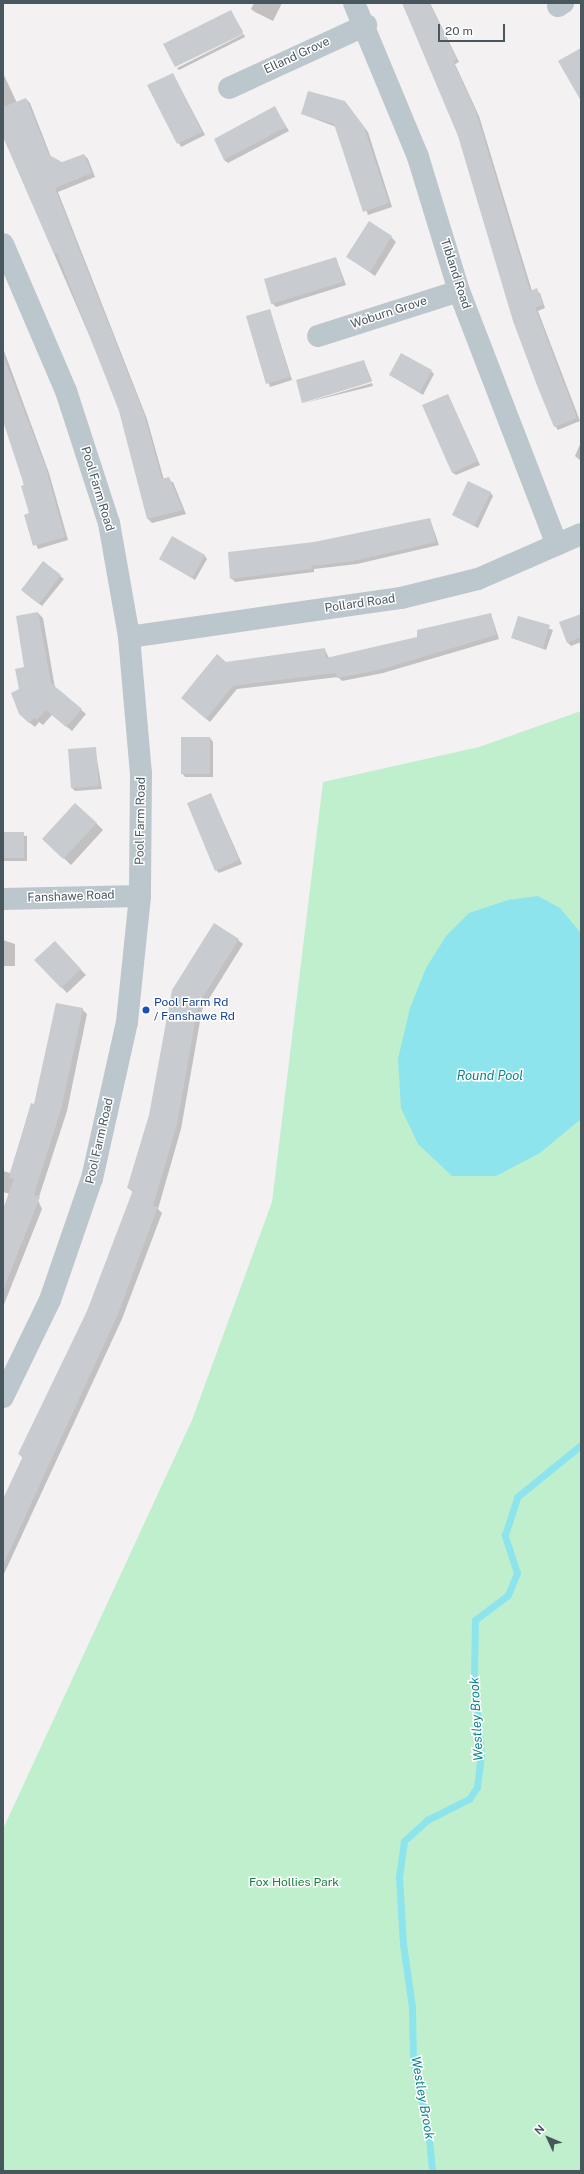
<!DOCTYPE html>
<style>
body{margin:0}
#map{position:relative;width:584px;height:2174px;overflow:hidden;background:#f3f1f1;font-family:"Public Sans",sans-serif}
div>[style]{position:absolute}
.green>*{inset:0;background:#c0efcd}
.water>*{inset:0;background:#8ee4ec}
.shadow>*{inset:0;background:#0003}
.stream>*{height:7px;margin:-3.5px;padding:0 3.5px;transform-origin:3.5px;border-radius:3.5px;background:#8ee4ec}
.building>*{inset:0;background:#c8ccd0}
.minor>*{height:22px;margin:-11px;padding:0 11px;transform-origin:11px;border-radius:11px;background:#bcc7cd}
.dots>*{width:11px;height:11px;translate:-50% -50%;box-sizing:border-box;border:2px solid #fff;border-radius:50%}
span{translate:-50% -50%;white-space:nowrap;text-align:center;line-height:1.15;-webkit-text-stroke:3px #fff;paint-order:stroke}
.street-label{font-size:12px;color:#48575e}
.transit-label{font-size:12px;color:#164399}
.left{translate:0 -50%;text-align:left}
.park-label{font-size:12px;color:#18813f}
.water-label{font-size:13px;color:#0e838e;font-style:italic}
.frame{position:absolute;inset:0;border:4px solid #48575e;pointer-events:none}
.north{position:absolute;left:528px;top:2118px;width:40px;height:40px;-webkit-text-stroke:3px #fff;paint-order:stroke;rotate:314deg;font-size:11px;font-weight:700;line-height:16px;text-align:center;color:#48575e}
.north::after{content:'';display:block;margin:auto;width:14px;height:18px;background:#48575e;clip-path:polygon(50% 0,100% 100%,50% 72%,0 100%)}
.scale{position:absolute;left:438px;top:24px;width:67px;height:18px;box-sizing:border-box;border:2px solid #48575e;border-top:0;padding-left:5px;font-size:12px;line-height:14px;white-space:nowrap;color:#48575e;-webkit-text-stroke:3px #fff;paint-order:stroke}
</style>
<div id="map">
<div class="green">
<div style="clip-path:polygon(581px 711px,581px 2171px,3px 2171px,3px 1829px,192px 1420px,272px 1202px,323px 782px,479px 747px)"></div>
</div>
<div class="water">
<div style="clip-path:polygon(538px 896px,560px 908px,581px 933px,581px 1119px,540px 1153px,496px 1176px,452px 1176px,418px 1144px,401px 1108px,398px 1059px,410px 1008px,426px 968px,446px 936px,469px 913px,508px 900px)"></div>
</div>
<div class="shadow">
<div style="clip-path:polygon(254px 3px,282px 3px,273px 21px,255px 12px,251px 9px)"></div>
<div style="clip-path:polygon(403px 3px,430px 3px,459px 62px,455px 64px,479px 116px,532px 291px,540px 293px,545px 308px,538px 311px,580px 421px,558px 430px,555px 426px,459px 136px)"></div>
<div style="clip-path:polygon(231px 11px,243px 32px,175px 66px)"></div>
<div style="clip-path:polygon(244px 34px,245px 37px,179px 70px,177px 68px)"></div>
<div style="clip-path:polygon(3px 73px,17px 103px,26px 99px,30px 103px,51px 157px,62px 163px,84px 155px,88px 159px,95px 177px,58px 192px,147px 419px,164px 480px,173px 482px,186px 514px,152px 523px,148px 519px,129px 434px,108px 379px,3px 135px)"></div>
<div style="clip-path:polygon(173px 74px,205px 135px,181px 147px,149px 86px)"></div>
<div style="clip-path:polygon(349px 107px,368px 132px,392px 207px,368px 215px,336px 127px,302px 114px)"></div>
<div style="clip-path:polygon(275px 108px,289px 131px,228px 163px,224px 160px)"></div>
<div style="clip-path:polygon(391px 237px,396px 242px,375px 276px,348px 257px)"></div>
<div style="clip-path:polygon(336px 258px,346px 285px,276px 307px,272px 303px)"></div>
<div style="clip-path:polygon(270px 310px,292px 380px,270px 387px,248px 317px)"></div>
<div style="clip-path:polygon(3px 348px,49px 473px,68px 540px,38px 549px,25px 515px,30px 514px,19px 462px,3px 419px)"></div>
<div style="clip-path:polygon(364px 361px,372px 381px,303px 402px,298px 380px)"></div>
<div style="clip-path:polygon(431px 371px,434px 374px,423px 395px,390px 375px)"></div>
<div style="clip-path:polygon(372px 383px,373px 386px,304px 403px)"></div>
<div style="clip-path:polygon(448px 395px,480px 465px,456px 475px,452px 472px)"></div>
<div style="clip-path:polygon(581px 442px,581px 461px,575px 456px)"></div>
<div style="clip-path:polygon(490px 492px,493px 496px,478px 528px,453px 515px)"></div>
<div style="clip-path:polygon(430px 519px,439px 545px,357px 564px,314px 569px,314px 572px,235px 582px,231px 578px,314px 543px)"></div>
<div style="clip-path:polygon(204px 555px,207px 559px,195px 580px,160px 559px)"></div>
<div style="clip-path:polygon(43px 562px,64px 579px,42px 606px,25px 593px)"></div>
<div style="clip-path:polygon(38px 613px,43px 618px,55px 688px,86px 714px,72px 731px,52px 715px,43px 725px,39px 722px,35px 727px,25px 719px,20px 689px)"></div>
<div style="clip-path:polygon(491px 614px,499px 639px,383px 673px,342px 681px,338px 677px,237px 689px,210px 722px,186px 702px,226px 663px,325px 650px,329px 658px,418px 638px)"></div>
<div style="clip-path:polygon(581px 615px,581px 642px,571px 646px,568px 643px)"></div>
<div style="clip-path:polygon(519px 617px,553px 630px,546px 650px,512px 638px)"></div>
<div style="clip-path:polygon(210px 738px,213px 742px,213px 777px,185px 777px,182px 773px)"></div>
<div style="clip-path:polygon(95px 748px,102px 789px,75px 791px,72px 788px)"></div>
<div style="clip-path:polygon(211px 794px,242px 864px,219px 873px,216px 870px)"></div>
<div style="clip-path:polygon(96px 823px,103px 830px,71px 865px,50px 845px)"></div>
<div style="clip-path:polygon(3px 833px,27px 836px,27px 861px,3px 861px)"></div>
<div style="clip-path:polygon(3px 940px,15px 944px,15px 966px,3px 966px)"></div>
<div style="clip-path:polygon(238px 940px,243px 944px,202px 1010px,181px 1129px,158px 1209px,162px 1213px,122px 1319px,3px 1576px,3px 1501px,23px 1458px,19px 1454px,88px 1311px,133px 1192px,128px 1188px,150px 1115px,173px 990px)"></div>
<div style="clip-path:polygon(54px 942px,86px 975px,67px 993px,36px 960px)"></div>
<div style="clip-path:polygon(82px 1009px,87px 1014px,67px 1111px,38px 1200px,42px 1209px,3px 1307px,3px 1212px,10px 1194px,3px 1192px,3px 1171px,10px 1173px,31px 1105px,35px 1106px)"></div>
</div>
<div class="stream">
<div style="left:432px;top:2171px;width:36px;rotate:-95deg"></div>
<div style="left:429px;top:2135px;width:77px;rotate:-102deg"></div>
<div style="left:413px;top:2060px;width:53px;rotate:-91.1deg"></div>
<div style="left:412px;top:2007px;width:64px;rotate:-98.1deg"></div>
<div style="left:403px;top:1944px;width:67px;rotate:-93.4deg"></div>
<div style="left:399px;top:1877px;width:36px;rotate:-82deg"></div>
<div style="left:404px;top:1841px;width:31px;rotate:-42deg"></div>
<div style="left:427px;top:1820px;width:47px;rotate:-26.6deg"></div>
<div style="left:469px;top:1799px;width:14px;rotate:-56deg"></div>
<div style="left:477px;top:1787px;width:32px;rotate:-83deg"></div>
<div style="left:481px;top:1755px;width:79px;rotate:-95.1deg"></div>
<div style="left:474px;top:1676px;width:56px;rotate:-89deg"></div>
<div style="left:475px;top:1620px;width:41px;rotate:-37.1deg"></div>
<div style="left:508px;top:1595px;width:24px;rotate:-68deg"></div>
<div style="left:517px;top:1573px;width:40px;rotate:-108deg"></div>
<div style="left:505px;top:1535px;width:40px;rotate:-72deg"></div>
<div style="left:517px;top:1497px;width:82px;rotate:-39.1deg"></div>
</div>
<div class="building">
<div style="clip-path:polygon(402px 3px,429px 3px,457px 59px,453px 61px,476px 112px,530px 291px,537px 288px,543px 305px,535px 307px,577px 418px,554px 427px,538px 388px,513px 321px,458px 136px)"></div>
<div style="clip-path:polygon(231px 10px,243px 34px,175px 67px,163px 44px)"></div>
<div style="clip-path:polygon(581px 48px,581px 101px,558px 61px)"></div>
<div style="clip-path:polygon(173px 73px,202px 132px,177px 144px,147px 85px)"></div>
<div style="clip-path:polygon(308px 91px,345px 101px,364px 127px,389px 203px,363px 212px,334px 124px,301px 114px)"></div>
<div style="clip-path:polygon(26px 98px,49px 155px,62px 162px,84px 154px,92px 173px,55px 188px,144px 414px,162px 479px,169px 477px,183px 510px,147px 519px,119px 411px,57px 253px,54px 254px,3px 137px,3px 107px)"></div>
<div style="clip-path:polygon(275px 106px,286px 127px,224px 160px,214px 139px)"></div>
<div style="clip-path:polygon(369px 221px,392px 236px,370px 272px,346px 257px)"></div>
<div style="clip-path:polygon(336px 257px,343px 282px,271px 304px,264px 279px)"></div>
<div style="clip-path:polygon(270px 309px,290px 377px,266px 384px,246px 316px)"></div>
<div style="clip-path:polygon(401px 353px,432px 370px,420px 392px,389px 375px)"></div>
<div style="clip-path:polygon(3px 355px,46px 468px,65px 537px,33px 546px,24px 515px,29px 513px,21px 486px,24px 485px,3px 421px)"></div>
<div style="clip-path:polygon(364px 360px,371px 382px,302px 403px,296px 380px)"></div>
<div style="clip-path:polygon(448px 394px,478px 461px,452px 473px,422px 405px)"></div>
<div style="clip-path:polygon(468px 481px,491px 492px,474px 526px,452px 515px)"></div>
<div style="clip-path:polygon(430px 518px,436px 542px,353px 561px,311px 566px,312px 569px,230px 579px,228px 552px,314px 542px)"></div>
<div style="clip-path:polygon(172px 536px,205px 555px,192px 578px,159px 559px)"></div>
<div style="clip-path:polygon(43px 561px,61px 575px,39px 604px,21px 590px)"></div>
<div style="clip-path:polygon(38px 612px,51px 683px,82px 709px,66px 727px,46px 710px,37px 720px,34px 718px,29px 723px,19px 714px,11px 693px,19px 689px,15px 669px,24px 667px,16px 616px)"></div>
<div style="clip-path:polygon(491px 613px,496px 635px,379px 670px,337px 678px,336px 673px,233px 686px,206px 719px,181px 698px,217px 654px,226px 662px,325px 648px,326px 658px,417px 637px,417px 630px)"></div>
<div style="clip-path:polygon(581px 614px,581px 637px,567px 643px,559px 622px)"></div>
<div style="clip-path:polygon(518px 616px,550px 625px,543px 648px,511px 638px)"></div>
<div style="clip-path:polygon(181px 737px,210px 737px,210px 774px,181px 774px)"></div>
<div style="clip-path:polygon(96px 747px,99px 786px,71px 788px,68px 749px)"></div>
<div style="clip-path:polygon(211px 793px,239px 860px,215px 871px,187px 803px)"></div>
<div style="clip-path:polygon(75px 803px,97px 823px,63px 859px,42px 839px)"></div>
<div style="clip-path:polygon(3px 832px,24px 832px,24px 858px,3px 858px)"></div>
<div style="clip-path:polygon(214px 923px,239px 939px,198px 1005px,177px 1124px,153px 1206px,158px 1207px,118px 1314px,3px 1565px,3px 1499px,23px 1456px,18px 1454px,87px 1311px,133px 1190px,127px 1188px,149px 1115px,172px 990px)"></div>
<div style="clip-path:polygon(55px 941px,81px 969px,61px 988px,34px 960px)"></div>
<div style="clip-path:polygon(56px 1003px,83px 1008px,62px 1106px,34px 1195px,40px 1197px,3px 1291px,3px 1209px,14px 1179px,9px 1178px,31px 1103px,34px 1104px)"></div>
</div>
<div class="minor">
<div style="left:354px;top:3px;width:167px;rotate:67.4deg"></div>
<div style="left:418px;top:157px;width:140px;rotate:73deg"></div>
<div style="left:459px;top:291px;width:272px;rotate:68.9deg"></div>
<div style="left:558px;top:6px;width:6px;rotate:-31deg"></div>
<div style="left:229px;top:88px;width:151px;rotate:-24.7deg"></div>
<div style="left:3px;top:244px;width:160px;rotate:66.8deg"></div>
<div style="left:66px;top:391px;width:139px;rotate:72deg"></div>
<div style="left:109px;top:523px;width:116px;rotate:80deg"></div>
<div style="left:129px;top:637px;width:137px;rotate:85deg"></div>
<div style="left:141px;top:773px;width:123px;rotate:90.5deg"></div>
<div style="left:140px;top:896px;width:127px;rotate:95.9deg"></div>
<div style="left:127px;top:1022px;width:160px;rotate:102.6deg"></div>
<div style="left:92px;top:1178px;width:129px;rotate:109deg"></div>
<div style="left:50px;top:1300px;width:108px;rotate:115.9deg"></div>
<div style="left:318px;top:336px;width:148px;rotate:-17.7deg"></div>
<div style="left:129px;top:637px;width:275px;rotate:-8.2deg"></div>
<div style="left:401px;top:598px;width:79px;rotate:-13.9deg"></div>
<div style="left:478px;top:579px;width:112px;rotate:-23.6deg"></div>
<div style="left:3px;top:899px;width:137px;rotate:-1.3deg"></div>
</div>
<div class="dots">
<div style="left:146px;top:1010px;background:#1a4fb4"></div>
</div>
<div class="street-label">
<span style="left:297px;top:56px;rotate:-25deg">Elland Grove</span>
<span style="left:455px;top:274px;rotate:72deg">Tibland Road</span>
<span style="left:389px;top:313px;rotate:-18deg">Woburn Grove</span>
<span style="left:97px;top:489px;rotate:73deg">Pool Farm Road</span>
<span style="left:360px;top:604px;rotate:-8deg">Pollard Road</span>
<span style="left:141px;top:821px;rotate:-89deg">Pool Farm Road</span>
<span style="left:71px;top:897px;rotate:-2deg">Fanshawe Road</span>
<span style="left:100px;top:1141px;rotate:-77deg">Pool Farm Road</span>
</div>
<div class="transit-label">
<span class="left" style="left:154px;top:1010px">Pool Farm Rd<br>/ Fanshawe Rd</span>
</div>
<div class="park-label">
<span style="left:294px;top:1883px">Fox Hollies Park</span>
</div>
<div class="water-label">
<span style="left:490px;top:1076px">Round Pool</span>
<span style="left:477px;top:1719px;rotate:-93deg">Westley Brook</span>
<span style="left:422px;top:2098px;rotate:80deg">Westley Brook</span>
</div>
<div class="frame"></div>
<div class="north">N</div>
<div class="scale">20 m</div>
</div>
